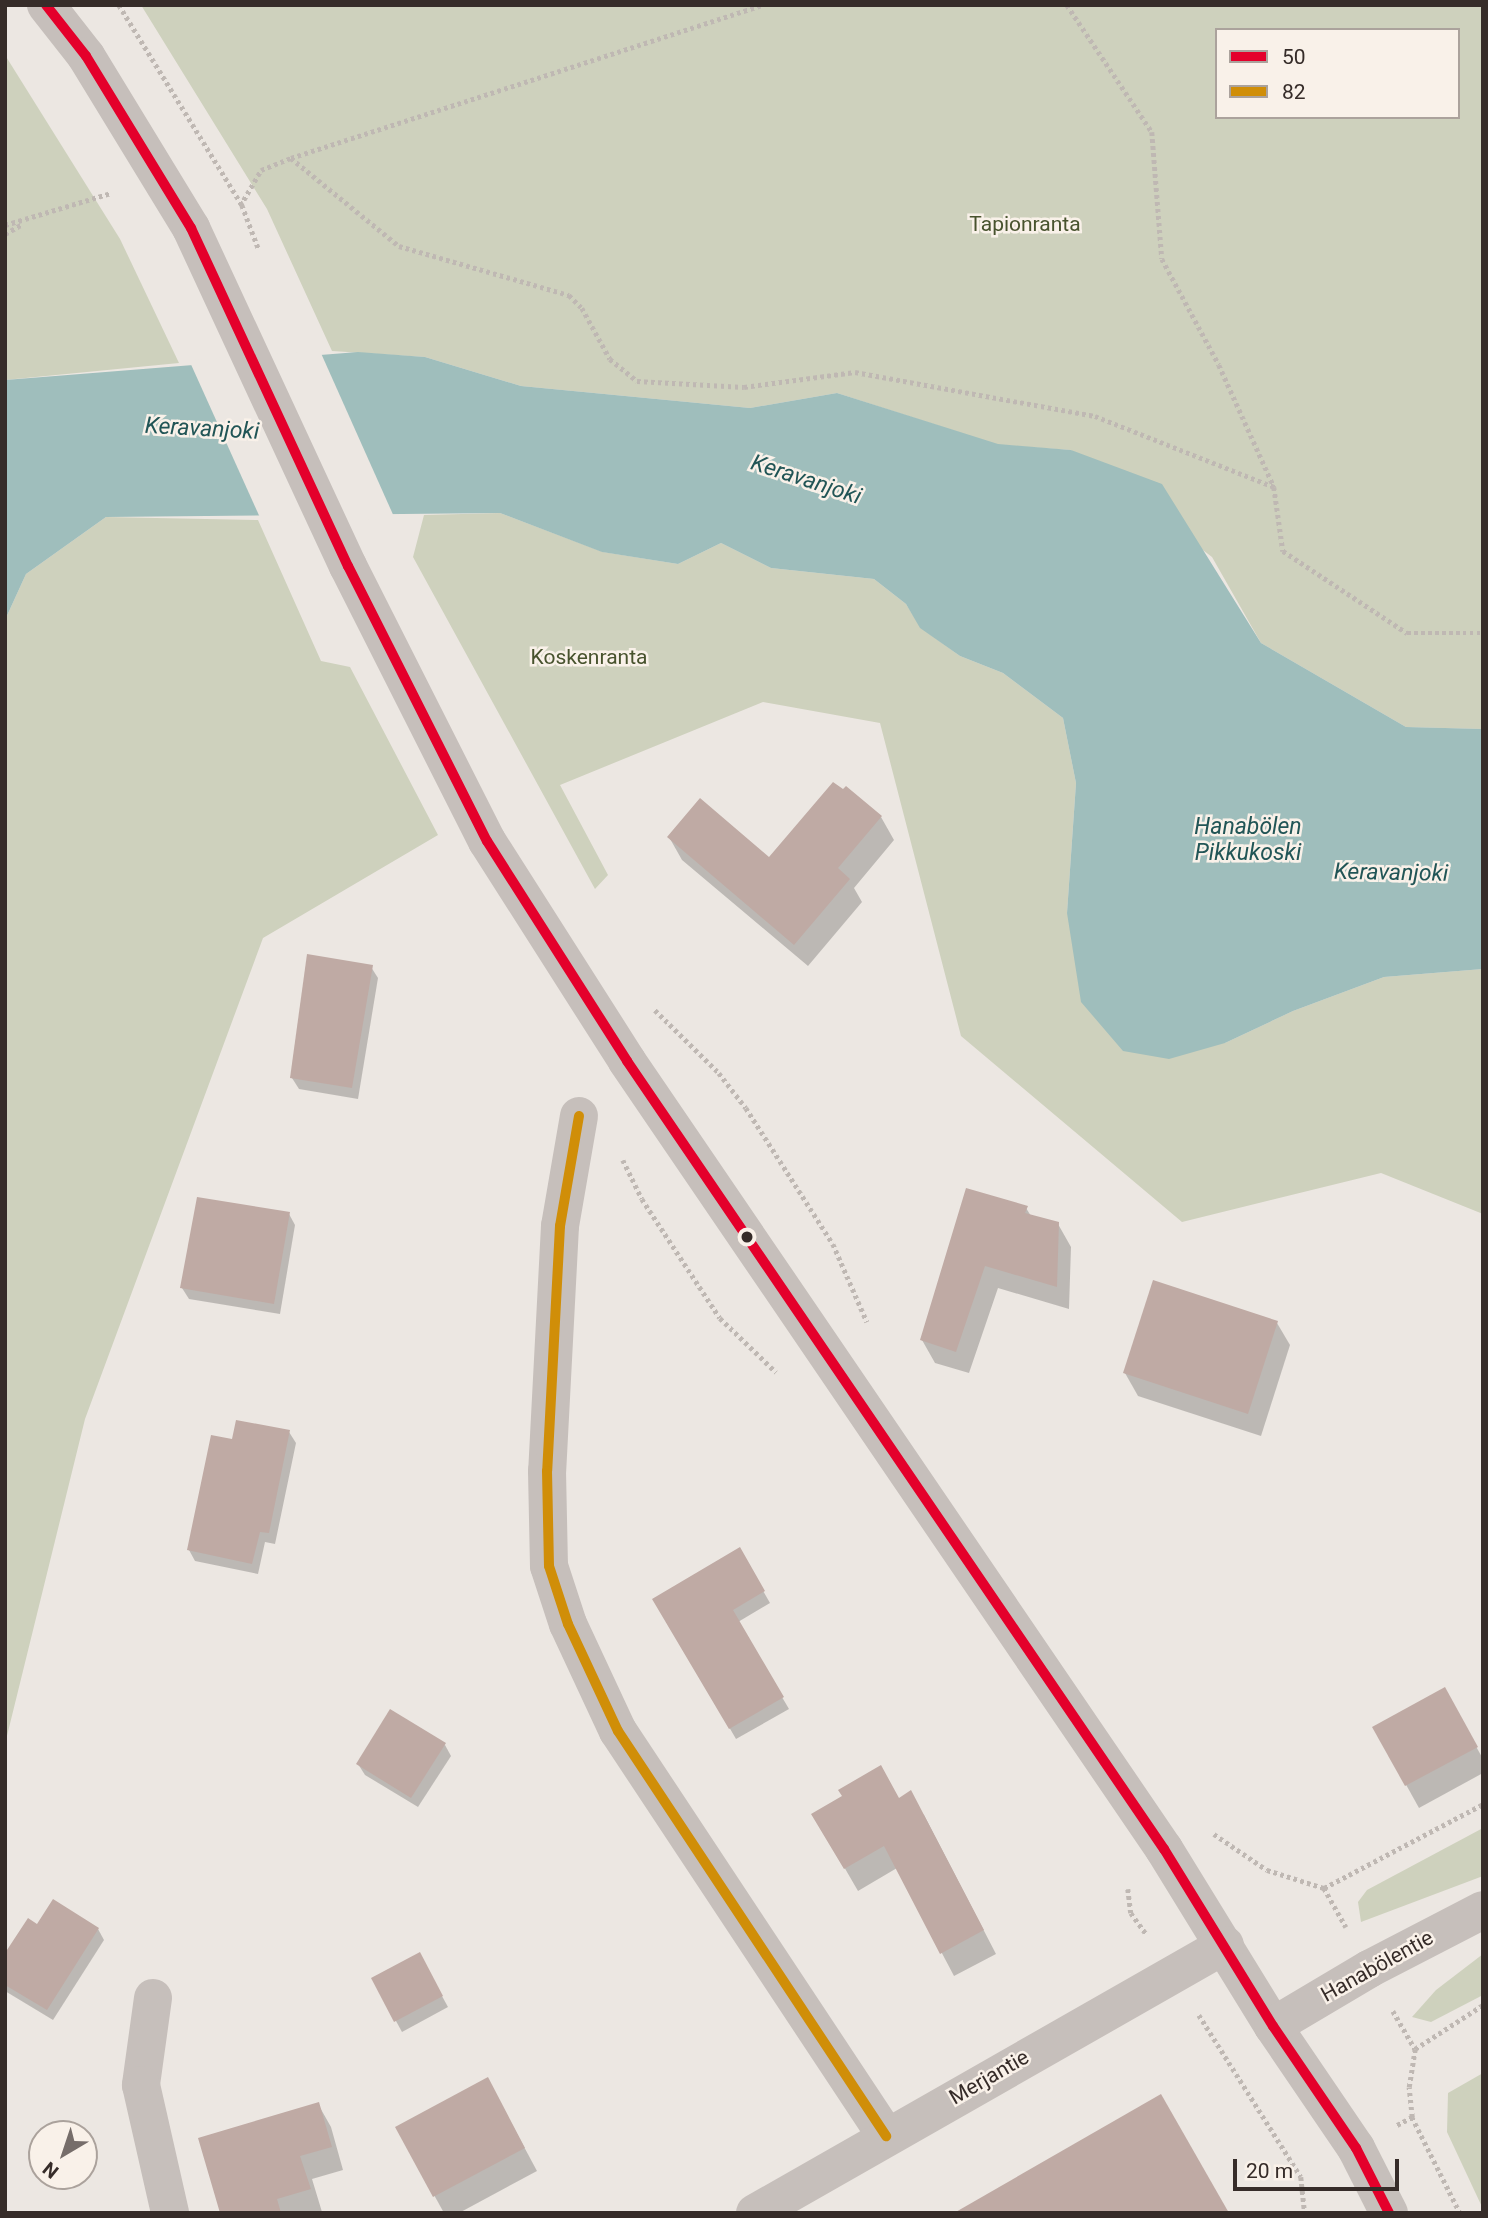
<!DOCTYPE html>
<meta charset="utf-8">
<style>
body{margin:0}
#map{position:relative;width:1488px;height:2218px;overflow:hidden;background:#ece7e2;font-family:Roboto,sans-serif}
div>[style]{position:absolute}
.green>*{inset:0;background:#ced1bd}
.water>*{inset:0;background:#9fbebc}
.pier>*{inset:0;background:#ece7e2}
.shadow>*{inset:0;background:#0003}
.building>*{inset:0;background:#bfaaa4}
.path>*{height:4.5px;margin-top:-2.25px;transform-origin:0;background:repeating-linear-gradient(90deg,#bfb8b3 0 3.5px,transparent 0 7px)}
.minor>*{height:38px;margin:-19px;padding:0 19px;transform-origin:19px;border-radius:19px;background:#c6bfbb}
.bus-1>*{height:10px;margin:-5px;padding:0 5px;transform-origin:5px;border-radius:5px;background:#e4002b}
.bus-2>*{height:10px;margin:-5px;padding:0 5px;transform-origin:5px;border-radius:5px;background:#d08e08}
.dots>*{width:19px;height:19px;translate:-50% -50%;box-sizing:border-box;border:4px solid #f9f1e9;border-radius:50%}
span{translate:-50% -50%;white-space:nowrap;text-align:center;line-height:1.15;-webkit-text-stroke:5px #f9f1e9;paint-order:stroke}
.park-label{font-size:21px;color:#48532e}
.street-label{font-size:21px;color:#362c29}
.water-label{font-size:23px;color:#215556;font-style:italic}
.frame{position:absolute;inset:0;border:7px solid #362c29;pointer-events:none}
.legend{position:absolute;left:1215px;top:28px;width:245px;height:91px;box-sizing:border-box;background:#f9f1e9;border:2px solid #aba29c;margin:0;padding:9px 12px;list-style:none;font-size:21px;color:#362c29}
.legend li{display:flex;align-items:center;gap:14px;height:35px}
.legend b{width:35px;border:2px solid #aba29c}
.north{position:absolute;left:28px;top:2120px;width:70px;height:70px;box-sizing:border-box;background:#f9f1e9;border:2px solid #aba29c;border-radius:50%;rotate:219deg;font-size:19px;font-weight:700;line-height:28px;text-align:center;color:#362c29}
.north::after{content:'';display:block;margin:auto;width:24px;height:32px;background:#766d6a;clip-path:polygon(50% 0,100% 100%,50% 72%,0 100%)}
.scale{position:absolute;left:1233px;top:2159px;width:166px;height:32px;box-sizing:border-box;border:4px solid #362c29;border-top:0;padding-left:9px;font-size:21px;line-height:24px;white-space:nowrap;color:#362c29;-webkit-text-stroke:5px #f9f1e9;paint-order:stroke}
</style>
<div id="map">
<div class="green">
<div style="clip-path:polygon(evenodd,141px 5px,1483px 5px,1483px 729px,1406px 727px,1261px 643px,1212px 557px,1071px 450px,998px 445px,837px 393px,750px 408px,521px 386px,425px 357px,332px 351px,267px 209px,141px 5px,1217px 30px,1458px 30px,1458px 117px,1217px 117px,1217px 30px)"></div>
<div style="clip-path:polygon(5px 55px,120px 239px,179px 363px,5px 380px)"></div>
<div style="clip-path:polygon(500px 513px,603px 552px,678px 564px,721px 543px,771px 568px,874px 579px,906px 604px,921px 628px,960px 656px,1003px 673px,1063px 718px,1076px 783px,1067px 913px,1225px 1043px,1293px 1011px,1384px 977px,1483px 969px,1483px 1214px,1381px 1173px,1182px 1222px,961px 1036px,880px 723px,763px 702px,560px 785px,608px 875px,595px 889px,413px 557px,424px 515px)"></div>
<div style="clip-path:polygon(106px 517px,258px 520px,321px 661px,350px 667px,438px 835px,263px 938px,85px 1419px,5px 1744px,5px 620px,26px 574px)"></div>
<div style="clip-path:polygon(1483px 1828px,1483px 1876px,1361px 1922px,1358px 1902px,1367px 1890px)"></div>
<div style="clip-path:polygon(1483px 1954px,1483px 1995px,1431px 2022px,1412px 2017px,1436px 1990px)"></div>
<div style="clip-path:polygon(1483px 2073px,1483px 2209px,1447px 2132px,1448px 2093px)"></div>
</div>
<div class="water">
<div style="clip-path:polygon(358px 352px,425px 357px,521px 386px,750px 408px,837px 393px,998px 444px,1071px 450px,1162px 484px,1261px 643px,1406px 727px,1483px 729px,1483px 969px,1384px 977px,1293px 1011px,1225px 1043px,1169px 1059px,1123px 1051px,1081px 1002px,1067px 913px,1076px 783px,1063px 718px,1003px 673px,960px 656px,920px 628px,906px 604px,874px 579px,771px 568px,721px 543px,678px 564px,602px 552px,500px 513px,106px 517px,26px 574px,5px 620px,5px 380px)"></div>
</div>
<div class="pier">
<div style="clip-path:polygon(320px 351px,395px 519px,262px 522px,189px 360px)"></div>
</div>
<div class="shadow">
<div style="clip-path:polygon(881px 817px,894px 840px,854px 888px,862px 902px,808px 966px,682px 860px,669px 837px,770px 859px)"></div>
<div style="clip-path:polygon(371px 967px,378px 978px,358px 1099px,299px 1089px,292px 1078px)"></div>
<div style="clip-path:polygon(1026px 1208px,1031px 1216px,1058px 1224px,1071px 1247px,1069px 1309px,998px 1288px,969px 1373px,935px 1363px,922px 1340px)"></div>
<div style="clip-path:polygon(289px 1214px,295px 1225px,280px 1314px,189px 1299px,182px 1288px)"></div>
<div style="clip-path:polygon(1277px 1323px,1290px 1345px,1261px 1436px,1138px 1396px,1125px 1373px)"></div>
<div style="clip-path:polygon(289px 1432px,296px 1443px,275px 1544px,265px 1542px,258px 1574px,195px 1561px,189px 1550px,234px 1442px)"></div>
<div style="clip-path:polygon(739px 1549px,770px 1603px,738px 1622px,789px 1709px,736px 1739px,655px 1599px)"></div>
<div style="clip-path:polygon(1457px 1712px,1483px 1759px,1483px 1773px,1419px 1808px,1374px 1727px)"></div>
<div style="clip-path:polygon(445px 1745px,451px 1756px,418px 1807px,365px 1775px,358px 1764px)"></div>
<div style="clip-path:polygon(899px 1800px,924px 1815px,996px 1954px,954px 1976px,897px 1868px,858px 1891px,814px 1815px)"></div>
<div style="clip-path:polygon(38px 1927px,98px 1929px,104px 1940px,53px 2020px,5px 1991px,5px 1956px)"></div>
<div style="clip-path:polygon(419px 1954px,448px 2007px,402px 2032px,373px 1979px)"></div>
<div style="clip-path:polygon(500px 2102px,537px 2171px,459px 2213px,444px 2213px,397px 2128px)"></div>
<div style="clip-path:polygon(318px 2104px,331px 2127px,343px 2170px,312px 2179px,322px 2212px,224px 2213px)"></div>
</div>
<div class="building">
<div style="clip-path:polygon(833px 782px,843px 789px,846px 786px,882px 816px,838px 868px,850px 879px,794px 945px,667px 837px,700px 798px,769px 857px)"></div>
<div style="clip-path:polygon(307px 954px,373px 965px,352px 1088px,290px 1078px)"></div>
<div style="clip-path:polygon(966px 1188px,1028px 1206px,1025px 1213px,1059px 1222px,1057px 1287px,985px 1266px,956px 1352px,920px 1340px)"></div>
<div style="clip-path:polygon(197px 1197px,290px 1212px,274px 1304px,180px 1288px)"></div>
<div style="clip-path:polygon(1153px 1280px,1278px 1321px,1248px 1414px,1123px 1373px)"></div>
<div style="clip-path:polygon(236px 1420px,290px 1430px,269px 1533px,260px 1532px,252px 1564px,187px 1550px,211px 1435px,232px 1439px)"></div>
<div style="clip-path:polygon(740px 1547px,765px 1591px,733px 1610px,784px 1697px,729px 1729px,652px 1599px)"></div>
<div style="clip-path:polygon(1445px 1687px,1478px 1747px,1405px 1786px,1372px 1727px)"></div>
<div style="clip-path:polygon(390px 1709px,446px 1743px,411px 1798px,356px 1764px)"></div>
<div style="clip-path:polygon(881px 1765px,899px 1798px,911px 1790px,984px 1930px,940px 1954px,884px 1846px,844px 1869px,811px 1814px,842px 1796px,838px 1790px)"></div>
<div style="clip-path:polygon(53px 1899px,99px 1928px,47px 2010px,5px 1985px,5px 1953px,28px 1918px,37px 1924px)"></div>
<div style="clip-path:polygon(420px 1952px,443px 1996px,394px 2022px,371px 1978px)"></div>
<div style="clip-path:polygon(488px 2077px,525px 2148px,433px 2197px,395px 2127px)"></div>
<div style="clip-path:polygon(1161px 2094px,1229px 2213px,954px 2213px)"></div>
<div style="clip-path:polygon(319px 2102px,332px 2147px,300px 2156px,311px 2189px,277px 2199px,281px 2213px,220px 2213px,198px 2138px)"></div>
</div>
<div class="path">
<div style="left:119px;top:5px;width:235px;rotate:58.4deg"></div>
<div style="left:242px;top:205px;width:48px;rotate:69.3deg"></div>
<div style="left:1067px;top:5px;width:153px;rotate:56.2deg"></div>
<div style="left:1152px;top:132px;width:127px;rotate:85.5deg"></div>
<div style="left:1162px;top:259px;width:120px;rotate:61.7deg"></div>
<div style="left:1219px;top:365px;width:134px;rotate:65.7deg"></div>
<div style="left:1274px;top:487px;width:65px;rotate:82deg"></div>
<div style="left:1283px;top:551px;width:149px;rotate:33.5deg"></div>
<div style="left:1407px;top:633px;width:76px"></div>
<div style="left:291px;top:158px;width:139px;rotate:39.2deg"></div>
<div style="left:399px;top:246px;width:177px;rotate:16.1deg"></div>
<div style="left:569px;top:295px;width:18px;rotate:45deg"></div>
<div style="left:582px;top:308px;width:58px;rotate:61.2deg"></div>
<div style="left:610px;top:359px;width:35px;rotate:39deg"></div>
<div style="left:637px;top:381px;width:107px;rotate:3.2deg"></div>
<div style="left:744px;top:387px;width:112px;rotate:-7.7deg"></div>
<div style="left:855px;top:372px;width:244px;rotate:10.4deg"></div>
<div style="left:1095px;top:416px;width:193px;rotate:21.6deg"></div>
<div style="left:240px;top:206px;width:42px;rotate:-59.7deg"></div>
<div style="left:261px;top:170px;width:32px;rotate:-22deg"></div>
<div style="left:291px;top:158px;width:495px;rotate:-18deg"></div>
<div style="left:5px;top:225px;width:111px;rotate:-16.8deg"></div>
<div style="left:5px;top:234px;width:20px;rotate:-30deg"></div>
<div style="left:655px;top:1010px;width:90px;rotate:44.5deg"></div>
<div style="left:719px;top:1073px;width:44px;rotate:52.4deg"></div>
<div style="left:746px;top:1108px;width:161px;rotate:57.4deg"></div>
<div style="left:833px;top:1244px;width:85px;rotate:66.4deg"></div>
<div style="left:623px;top:1160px;width:43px;rotate:64deg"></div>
<div style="left:642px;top:1199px;width:142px;rotate:56.8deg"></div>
<div style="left:720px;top:1318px;width:78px;rotate:44deg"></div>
<div style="left:1214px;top:1834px;width:64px;rotate:34.2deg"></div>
<div style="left:1267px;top:1870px;width:60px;rotate:17.5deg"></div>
<div style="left:1324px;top:1888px;width:180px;rotate:-27.8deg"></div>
<div style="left:1324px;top:1888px;width:45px;rotate:60.6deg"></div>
<div style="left:1128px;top:1889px;width:24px;rotate:83deg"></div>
<div style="left:1131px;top:1913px;width:27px;rotate:54deg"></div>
<div style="left:1393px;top:2011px;width:44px;rotate:59.9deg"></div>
<div style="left:1199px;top:2015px;width:191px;rotate:57.8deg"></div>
<div style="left:1301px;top:2177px;width:36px;rotate:84deg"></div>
<div style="left:1412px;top:2117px;width:107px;rotate:63.4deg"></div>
<div style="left:1397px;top:2125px;width:17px;rotate:-28deg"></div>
<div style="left:1412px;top:2117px;width:30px;rotate:-96deg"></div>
<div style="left:1409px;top:2087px;width:38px;rotate:-81deg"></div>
<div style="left:1415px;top:2049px;width:81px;rotate:-32.9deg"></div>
</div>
<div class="minor">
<div style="left:46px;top:5px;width:65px;rotate:51.9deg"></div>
<div style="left:86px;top:56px;width:202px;rotate:58.6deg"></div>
<div style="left:191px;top:228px;width:373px;rotate:65.1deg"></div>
<div style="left:348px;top:566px;width:308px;rotate:63.2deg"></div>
<div style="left:487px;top:841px;width:261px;rotate:57.5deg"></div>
<div style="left:627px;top:1061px;width:954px;rotate:55.73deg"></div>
<div style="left:1164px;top:1849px;width:208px;rotate:58.4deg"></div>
<div style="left:1273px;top:2026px;width:148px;rotate:55.8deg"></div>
<div style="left:1356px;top:2148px;width:73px;rotate:63.1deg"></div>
<div style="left:579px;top:1116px;width:112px;rotate:99.8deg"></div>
<div style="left:560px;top:1226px;width:245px;rotate:93deg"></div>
<div style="left:547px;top:1471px;width:95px;rotate:88.8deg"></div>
<div style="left:549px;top:1566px;width:61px;rotate:71.9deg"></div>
<div style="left:568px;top:1624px;width:118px;rotate:65deg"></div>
<div style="left:618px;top:1731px;width:486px;rotate:56.5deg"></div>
<div style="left:153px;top:1998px;width:88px;rotate:97.9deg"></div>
<div style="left:141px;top:2085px;width:131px;rotate:77.2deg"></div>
<div style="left:1273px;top:2026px;width:112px;rotate:-30.7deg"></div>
<div style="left:1369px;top:1969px;width:128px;rotate:-27.4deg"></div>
<div style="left:755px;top:2213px;width:541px;rotate:-29.69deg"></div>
</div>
<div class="bus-1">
<div style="left:46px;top:5px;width:65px;rotate:51.9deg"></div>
<div style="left:86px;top:56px;width:202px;rotate:58.6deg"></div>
<div style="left:191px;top:228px;width:373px;rotate:65.1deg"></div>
<div style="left:348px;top:566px;width:308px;rotate:63.2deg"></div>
<div style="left:487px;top:841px;width:261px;rotate:57.5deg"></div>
<div style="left:627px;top:1061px;width:954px;rotate:55.73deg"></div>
<div style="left:1164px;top:1849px;width:208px;rotate:58.4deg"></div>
<div style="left:1273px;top:2026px;width:148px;rotate:55.8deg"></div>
<div style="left:1356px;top:2148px;width:73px;rotate:63.1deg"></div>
</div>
<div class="bus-2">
<div style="left:579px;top:1116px;width:112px;rotate:99.8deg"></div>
<div style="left:560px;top:1226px;width:245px;rotate:93deg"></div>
<div style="left:547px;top:1471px;width:95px;rotate:88.8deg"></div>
<div style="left:549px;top:1566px;width:61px;rotate:71.9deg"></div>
<div style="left:568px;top:1624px;width:118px;rotate:65deg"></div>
<div style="left:618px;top:1731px;width:486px;rotate:56.5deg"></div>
</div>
<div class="dots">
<div style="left:747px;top:1237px;background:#362c29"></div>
</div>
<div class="park-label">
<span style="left:1025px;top:224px">Tapionranta</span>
<span style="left:589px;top:657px">Koskenranta</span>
</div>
<div class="street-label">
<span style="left:1377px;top:1966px;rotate:-29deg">Hanabölentie</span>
<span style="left:989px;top:2077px;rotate:-30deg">Merjantie</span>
</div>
<div class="water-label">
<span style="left:202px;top:429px;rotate:3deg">Keravanjoki</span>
<span style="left:806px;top:480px;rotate:18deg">Keravanjoki</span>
<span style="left:1248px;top:840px">Hanabölen<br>Pikkukoski</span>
<span style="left:1391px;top:873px;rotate:1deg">Keravanjoki</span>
</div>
<div class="frame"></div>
<ul class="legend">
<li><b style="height:9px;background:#e4002b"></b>50</li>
<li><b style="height:9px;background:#d08e08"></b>82</li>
</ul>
<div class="north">N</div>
<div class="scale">20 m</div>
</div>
